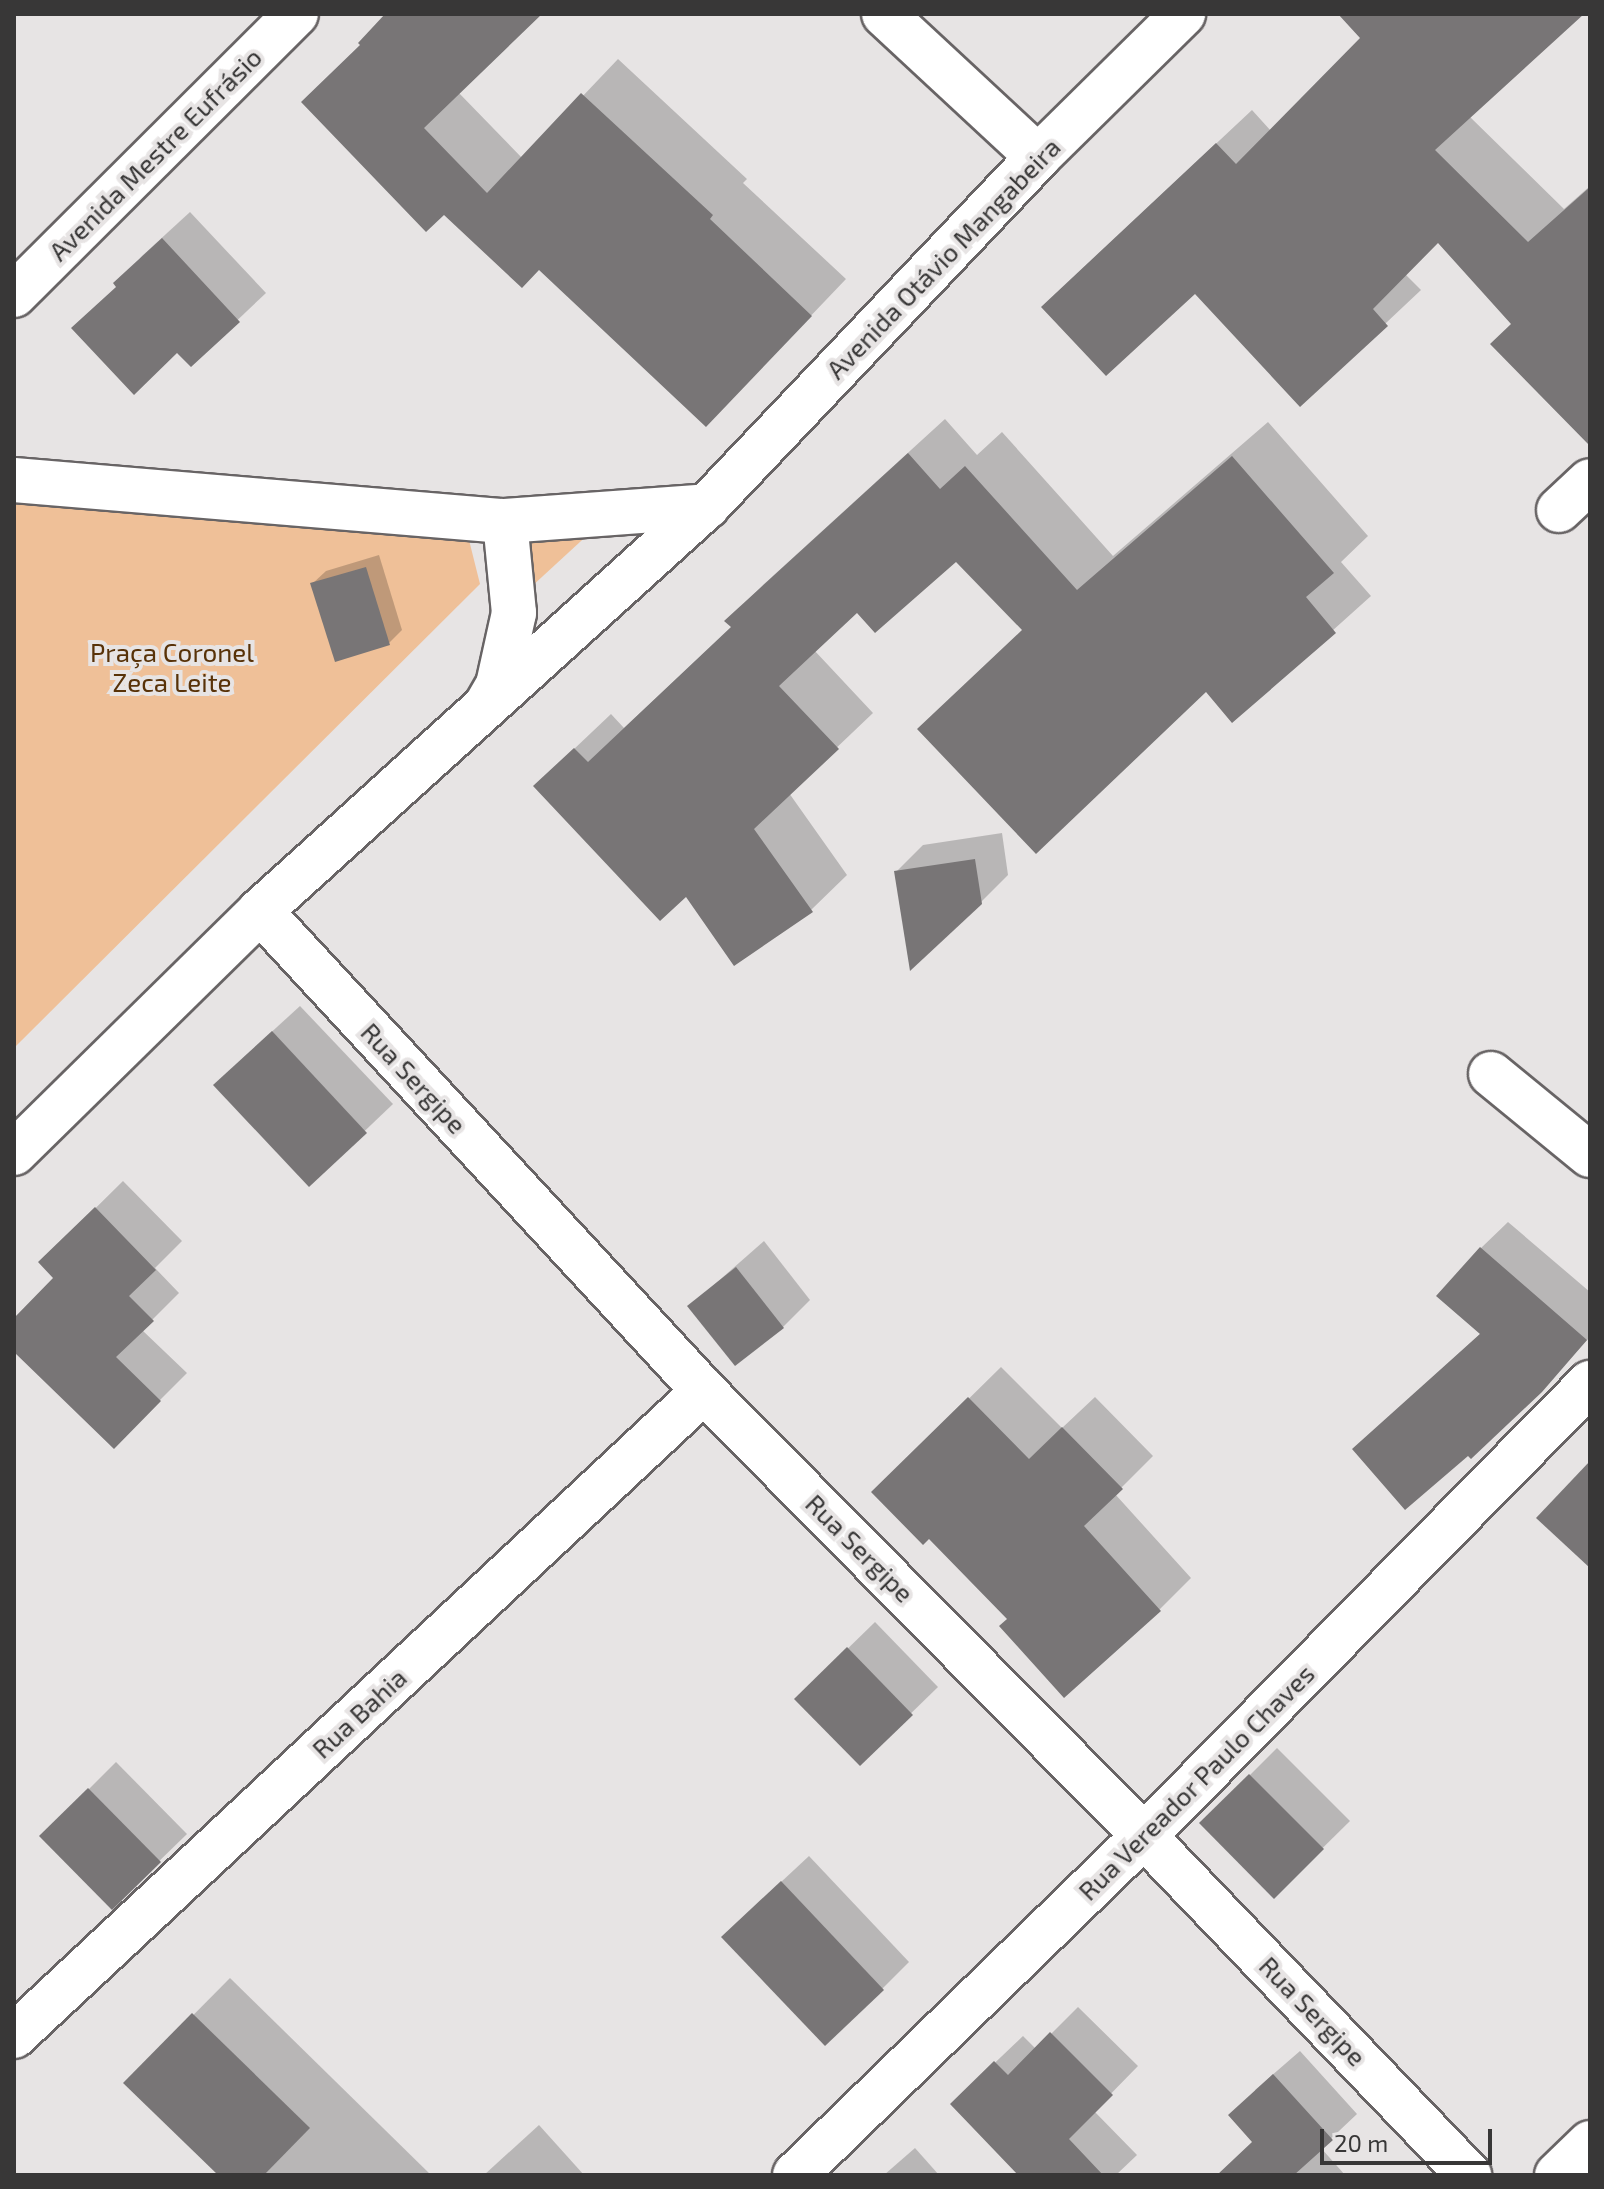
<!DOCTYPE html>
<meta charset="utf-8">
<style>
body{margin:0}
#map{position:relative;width:1604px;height:2189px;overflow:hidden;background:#e7e4e4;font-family:"Exo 2",sans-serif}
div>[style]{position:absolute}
.green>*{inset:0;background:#efc098}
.shadow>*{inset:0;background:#0003}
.building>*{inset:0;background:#787576}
.roads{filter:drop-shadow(2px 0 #686465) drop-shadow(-2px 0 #686465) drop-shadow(0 2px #686465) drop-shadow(0 -2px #686465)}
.minor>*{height:44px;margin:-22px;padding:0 22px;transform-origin:22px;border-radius:22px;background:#fff}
.tertiary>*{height:44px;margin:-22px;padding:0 22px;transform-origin:22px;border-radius:22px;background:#fff}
.secondary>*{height:44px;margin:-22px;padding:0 22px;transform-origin:22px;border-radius:22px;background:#fff}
span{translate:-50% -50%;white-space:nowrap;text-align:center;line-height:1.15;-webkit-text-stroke:8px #e7e4e4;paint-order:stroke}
.street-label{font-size:26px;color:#383737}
.park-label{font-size:26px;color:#583208}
.frame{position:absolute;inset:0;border:16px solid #383737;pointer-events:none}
.scale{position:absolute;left:1320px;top:2129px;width:172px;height:36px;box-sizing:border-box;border:4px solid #383737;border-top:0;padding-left:10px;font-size:24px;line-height:28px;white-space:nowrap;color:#383737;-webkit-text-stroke:6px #e7e4e4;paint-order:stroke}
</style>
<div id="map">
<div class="green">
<div style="clip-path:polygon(14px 496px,467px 532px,480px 584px,14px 1048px)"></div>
<div style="clip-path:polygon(524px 521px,593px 530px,518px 599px)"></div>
</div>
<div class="shadow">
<div style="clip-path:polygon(388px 14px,539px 14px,458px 92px,523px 159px,618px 59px,747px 179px,743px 183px,846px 279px,741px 389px,539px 268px,522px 285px,363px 44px)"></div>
<div style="clip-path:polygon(1341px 14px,1581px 14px,1469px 116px,1564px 209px,1590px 186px,1590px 428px,1514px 324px,1438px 241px,1405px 274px,1421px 290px,1300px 404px,1195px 291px,1078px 273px,1252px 110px,1271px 131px,1362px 38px)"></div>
<div style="clip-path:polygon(190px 212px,266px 293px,191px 364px,118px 286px,142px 256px)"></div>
<div style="clip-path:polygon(945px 419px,977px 455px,1002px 432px,1113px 556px,1268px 422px,1368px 536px,1341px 562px,1371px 596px,1233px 720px,1206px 689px,956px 559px,857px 610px,814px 650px,873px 713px,789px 793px,847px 875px,811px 910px,686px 894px,535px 786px,611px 714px,624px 728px,733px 626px,727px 621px,763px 585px)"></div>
<div style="clip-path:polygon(379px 555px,402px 630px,389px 643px,312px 584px,326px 571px)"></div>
<div style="clip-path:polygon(1002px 833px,1008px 875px,980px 903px,896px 872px,923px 845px)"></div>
<div style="clip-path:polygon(300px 1006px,393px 1104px,309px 1184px,243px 1058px)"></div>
<div style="clip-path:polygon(123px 1181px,182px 1241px,155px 1268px,179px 1293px,142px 1330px,187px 1373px,114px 1446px,14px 1349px,14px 1321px,56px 1278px,41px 1262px)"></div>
<div style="clip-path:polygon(1508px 1222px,1590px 1292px,1590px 1337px,1540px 1391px,1355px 1449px,1481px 1333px,1481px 1248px)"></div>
<div style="clip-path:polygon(764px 1241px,810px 1300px,783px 1327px,690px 1306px)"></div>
<div style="clip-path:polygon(1001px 1367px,1062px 1428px,1095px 1397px,1153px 1456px,1115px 1494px,1191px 1578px,1159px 1610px,1009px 1619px,929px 1536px,874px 1492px)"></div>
<div style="clip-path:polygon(875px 1622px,938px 1687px,860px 1763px,796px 1699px)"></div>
<div style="clip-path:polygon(1277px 1748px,1350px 1821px,1274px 1896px,1202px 1823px)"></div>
<div style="clip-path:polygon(116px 1762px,187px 1834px,112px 1907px,42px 1836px)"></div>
<div style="clip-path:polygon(809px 1856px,909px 1962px,882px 1989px,751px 1910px)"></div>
<div style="clip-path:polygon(230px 1978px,431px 2175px,221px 2175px,126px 2083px)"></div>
<div style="clip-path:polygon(1078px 2007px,1138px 2066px,1094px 2111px,1137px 2155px,1116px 2175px,1021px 2175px,980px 2077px,1023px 2036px,1036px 2049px)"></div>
<div style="clip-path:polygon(1300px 2051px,1357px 2114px,1321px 2148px,1345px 2175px,1218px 2175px,1254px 2141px,1255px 2090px)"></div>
<div style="clip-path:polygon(539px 2125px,584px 2175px,484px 2175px)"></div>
<div style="clip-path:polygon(915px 2148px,939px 2175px,884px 2175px)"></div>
</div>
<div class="building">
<div style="clip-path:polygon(385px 14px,542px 14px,424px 128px,487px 193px,581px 93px,713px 215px,710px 219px,812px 316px,706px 427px,539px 270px,522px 288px,444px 215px,426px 232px,301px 102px,360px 45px,358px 43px)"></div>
<div style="clip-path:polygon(1338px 14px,1584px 14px,1435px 150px,1528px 242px,1590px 187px,1590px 446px,1490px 344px,1511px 324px,1438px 243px,1373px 309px,1388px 326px,1300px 407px,1195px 294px,1106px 376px,1041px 307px,1216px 143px,1236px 164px,1360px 38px)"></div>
<div style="clip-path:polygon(162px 238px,240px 322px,191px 367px,177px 353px,134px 395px,71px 328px,116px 287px,113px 283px)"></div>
<div style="clip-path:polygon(908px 453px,940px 489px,965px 466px,1077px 590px,1232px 456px,1334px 573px,1306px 597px,1336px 633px,1232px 723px,1206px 692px,1036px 854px,917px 729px,1022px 630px,956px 562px,875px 633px,857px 613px,779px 686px,839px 749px,754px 829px,813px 912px,734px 966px,686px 897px,660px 921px,533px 786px,574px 748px,588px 762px,731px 627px,724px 621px)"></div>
<div style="clip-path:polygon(366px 567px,390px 645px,335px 662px,310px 583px)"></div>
<div style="clip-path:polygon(975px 859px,982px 904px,910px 971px,894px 871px)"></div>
<div style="clip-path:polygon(272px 1031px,367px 1133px,309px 1187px,213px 1085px)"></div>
<div style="clip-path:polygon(95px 1207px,156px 1270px,129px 1296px,154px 1321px,116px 1357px,161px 1401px,114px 1449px,14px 1352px,14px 1318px,53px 1278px,38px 1262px)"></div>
<div style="clip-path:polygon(1480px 1247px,1587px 1340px,1542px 1392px,1471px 1459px,1468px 1456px,1405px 1510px,1352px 1449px,1480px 1334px,1436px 1296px)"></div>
<div style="clip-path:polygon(736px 1267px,784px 1328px,735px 1366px,687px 1306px)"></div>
<div style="clip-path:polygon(968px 1397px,1029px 1459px,1062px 1427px,1123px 1489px,1084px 1526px,1161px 1611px,1064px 1698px,999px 1626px,1007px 1619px,929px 1539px,923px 1545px,871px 1492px)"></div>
<div style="clip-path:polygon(1590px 1461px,1590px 1568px,1536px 1518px)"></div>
<div style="clip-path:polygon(847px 1647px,913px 1715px,860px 1766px,794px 1699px)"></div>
<div style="clip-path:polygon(1249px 1774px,1324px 1849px,1274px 1899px,1199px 1823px)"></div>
<div style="clip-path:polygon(88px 1788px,161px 1862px,112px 1910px,39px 1836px)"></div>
<div style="clip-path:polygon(781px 1881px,884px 1990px,825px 2046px,721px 1937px)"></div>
<div style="clip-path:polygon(192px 2013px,310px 2128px,264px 2175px,218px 2175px,123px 2083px)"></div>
<div style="clip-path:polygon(1050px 2032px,1113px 2095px,1069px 2139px,1103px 2175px,1018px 2175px,950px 2104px,994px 2061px,1008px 2075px)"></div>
<div style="clip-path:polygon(1273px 2074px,1333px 2140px,1294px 2175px,1217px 2175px,1252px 2142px,1228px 2115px)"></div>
</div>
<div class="roads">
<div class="minor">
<div style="left:884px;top:14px;width:210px;rotate:42.9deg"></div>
<div style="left:1559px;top:510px;width:42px;rotate:-43.1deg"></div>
<div style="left:1491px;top:1074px;width:128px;rotate:39.3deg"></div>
<div style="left:14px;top:2036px;width:945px;rotate:-43.07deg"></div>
<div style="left:795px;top:2175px;width:487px;rotate:-44.2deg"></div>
<div style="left:1144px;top:1836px;width:636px;rotate:-45.45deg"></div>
<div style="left:1557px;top:2175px;width:46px;rotate:-44.1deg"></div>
</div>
<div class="tertiary">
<div style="left:14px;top:295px;width:398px;rotate:-44.9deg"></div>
<div style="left:260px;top:911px;width:654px;rotate:47.23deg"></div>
<div style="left:704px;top:1391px;width:626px;rotate:45.32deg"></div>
<div style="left:1144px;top:1836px;width:470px;rotate:46.2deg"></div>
</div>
<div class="secondary">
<div style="left:14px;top:480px;width:493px;rotate:4.8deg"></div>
<div style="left:505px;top:521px;width:203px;rotate:-4.2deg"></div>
<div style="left:487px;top:704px;width:22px;rotate:-60deg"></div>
<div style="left:498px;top:685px;width:74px;rotate:-77.5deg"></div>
<div style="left:514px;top:613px;width:92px;rotate:-95.6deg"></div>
<div style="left:14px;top:1153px;width:345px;rotate:-44.5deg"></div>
<div style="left:260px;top:911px;width:603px;rotate:-42.18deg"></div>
<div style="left:707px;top:506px;width:481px;rotate:-46.5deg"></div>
<div style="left:1038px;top:157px;width:204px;rotate:-44.6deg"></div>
</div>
</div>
<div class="street-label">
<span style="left:155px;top:154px;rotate:-45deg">Avenida Mestre Eufrásio</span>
<span style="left:943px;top:258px;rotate:-46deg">Avenida Otávio Mangabeira</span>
<span style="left:414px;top:1078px;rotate:47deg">Rua Sergipe</span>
<span style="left:860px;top:1548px;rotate:45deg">Rua Sergipe</span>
<span style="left:359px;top:1713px;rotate:-43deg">Rua Bahia</span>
<span style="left:1196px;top:1782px;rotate:-45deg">Rua Vereador Paulo Chaves</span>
<span style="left:1313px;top:2011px;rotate:46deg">Rua Sergipe</span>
</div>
<div class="park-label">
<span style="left:172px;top:667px">Praça Coronel<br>Zeca Leite</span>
</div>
<div class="frame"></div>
<div class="scale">20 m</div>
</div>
